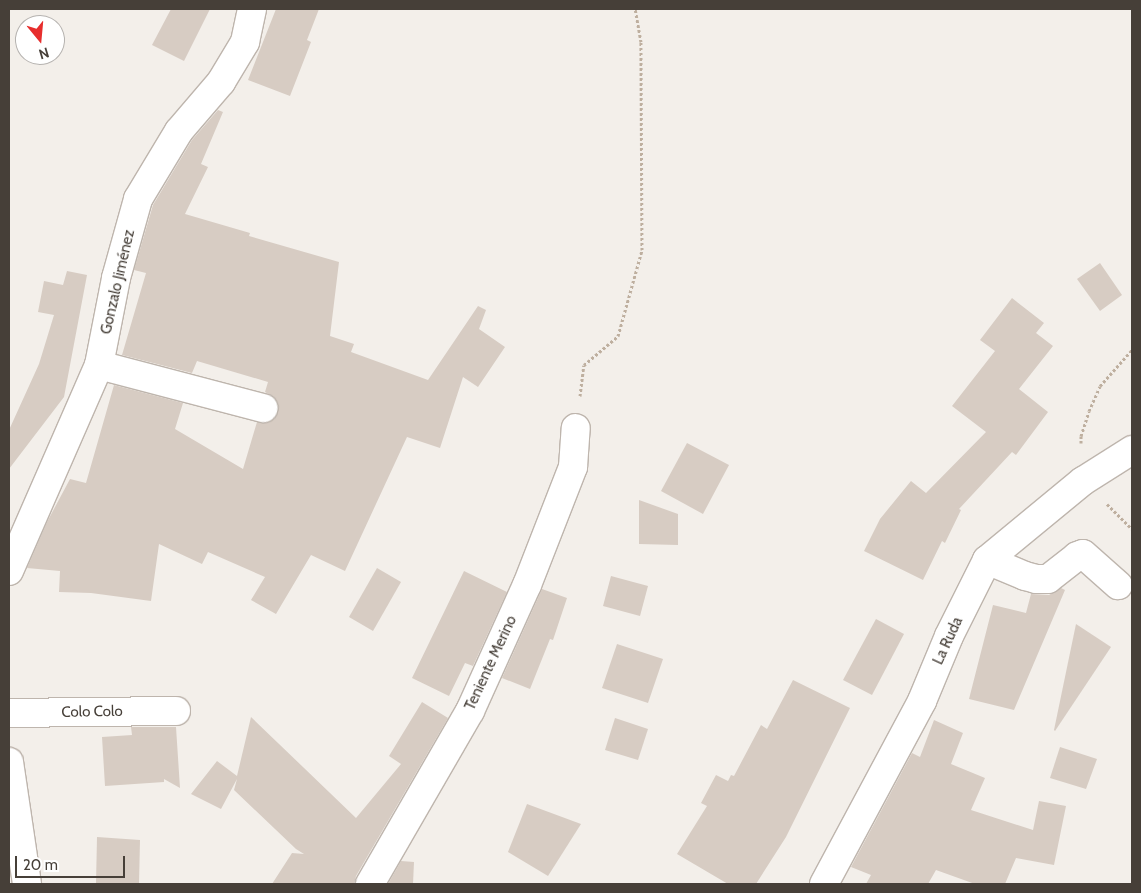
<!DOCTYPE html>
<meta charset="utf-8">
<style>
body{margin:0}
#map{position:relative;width:1141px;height:893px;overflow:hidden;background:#f3efea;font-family:Cabin,sans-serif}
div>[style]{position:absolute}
.building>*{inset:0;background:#d7ccc3}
.path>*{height:3px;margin-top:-1.5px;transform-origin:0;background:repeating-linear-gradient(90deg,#beaf9f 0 2.5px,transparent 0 5px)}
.roads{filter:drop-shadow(1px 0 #beb5ad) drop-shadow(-1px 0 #beb5ad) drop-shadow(0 1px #beb5ad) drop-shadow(0 -1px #beb5ad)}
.minor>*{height:28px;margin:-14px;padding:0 14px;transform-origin:14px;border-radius:14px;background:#fff}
span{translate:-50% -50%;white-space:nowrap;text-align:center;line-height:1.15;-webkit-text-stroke:4.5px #fff;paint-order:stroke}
.street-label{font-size:15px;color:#463f38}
.frame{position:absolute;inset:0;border:10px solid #463f38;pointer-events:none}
.north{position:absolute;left:15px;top:15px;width:50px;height:50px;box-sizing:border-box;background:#fff;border:1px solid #b5b2af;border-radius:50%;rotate:163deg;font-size:14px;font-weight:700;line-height:20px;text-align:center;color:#463f38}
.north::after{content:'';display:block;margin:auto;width:18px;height:22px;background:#e72e2d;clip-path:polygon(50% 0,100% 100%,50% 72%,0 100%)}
.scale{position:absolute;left:15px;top:856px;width:110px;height:22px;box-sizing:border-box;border:2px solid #463f38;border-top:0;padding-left:6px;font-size:15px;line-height:18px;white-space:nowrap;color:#463f38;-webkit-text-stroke:4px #fff;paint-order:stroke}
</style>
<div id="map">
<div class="building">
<div style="clip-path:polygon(171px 9px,210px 9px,184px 61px,152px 45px)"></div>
<div style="clip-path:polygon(276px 9px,319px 9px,307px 40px,311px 42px,290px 96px,248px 80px)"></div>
<div style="clip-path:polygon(218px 110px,223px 112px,201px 164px,208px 167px,185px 214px,250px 233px,249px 236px,339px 262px,330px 336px,354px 344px,351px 352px,428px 380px,478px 306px,486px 310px,479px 329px,505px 347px,478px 387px,463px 377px,440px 448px,407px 437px,345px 571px,311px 555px,276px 614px,251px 600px,265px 577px,208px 552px,202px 564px,159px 544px,151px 601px,91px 593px,59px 592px,60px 571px,27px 568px,47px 522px,70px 479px,86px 483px,114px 385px,183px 403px,175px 429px,243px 469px,257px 422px,268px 423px,274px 419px,278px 412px,278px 404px,274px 397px,265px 392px,268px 382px,197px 361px,192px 373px,122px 355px,146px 273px,134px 270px,153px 205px,192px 140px)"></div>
<div style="clip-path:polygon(1100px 263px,1122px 295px,1100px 311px,1077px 279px)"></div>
<div style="clip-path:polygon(67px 271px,87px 275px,64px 397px,9px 469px,9px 430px,39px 364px,54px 315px,38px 312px,44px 281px,63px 285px)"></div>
<div style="clip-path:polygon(1012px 298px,1044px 323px,1036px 333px,1053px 346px,1019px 389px,1048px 412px,1016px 455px,1012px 452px,959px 509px,961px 510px,945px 543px,942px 541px,923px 580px,864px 551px,880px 519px,911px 481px,926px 493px,986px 432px,952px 406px,995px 351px,980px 340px)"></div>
<div style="clip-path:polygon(687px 443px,729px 465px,703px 514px,661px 491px)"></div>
<div style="clip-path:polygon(639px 500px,678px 514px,678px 545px,639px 544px)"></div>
<div style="clip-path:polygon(377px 568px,401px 582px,373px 631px,349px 617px)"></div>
<div style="clip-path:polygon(464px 571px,507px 592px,473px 666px,465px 663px,449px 696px,412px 678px)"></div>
<div style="clip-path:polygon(611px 576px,648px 586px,640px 616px,603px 606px)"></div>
<div style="clip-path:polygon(1061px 588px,1065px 590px,1014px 710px,969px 699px,993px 605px,1026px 613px,1031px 594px,1049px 595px)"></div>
<div style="clip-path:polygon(542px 589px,567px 598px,553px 640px,550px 639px,530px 689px,502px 678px)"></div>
<div style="clip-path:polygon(876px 619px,904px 634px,872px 695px,843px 680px)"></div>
<div style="clip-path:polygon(1076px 624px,1111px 647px,1055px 731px,1054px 730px)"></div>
<div style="clip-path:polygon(617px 644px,663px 659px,648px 703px,602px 688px)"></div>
<div style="clip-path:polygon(793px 680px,850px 708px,786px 837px,756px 884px,728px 884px,677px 854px,707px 806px,701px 803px,716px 775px,728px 781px,731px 775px,734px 776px,761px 725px,767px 729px)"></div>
<div style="clip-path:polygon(422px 702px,448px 718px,356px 876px,354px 884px,272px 884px,292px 853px,304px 854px,296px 849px,234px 790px,237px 779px,221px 809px,191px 794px,217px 761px,237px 776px,251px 717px,356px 818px,401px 764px,389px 756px)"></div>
<div style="clip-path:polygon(615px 718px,648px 729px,638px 760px,605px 750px)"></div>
<div style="clip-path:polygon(934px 720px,963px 733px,951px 764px,985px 778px,971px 810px,1033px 830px,1039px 801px,1066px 806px,1054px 865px,1016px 858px,1005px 884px,975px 884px,936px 870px,928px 884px,866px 884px,871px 875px,851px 867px,912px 753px,920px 757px)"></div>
<div style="clip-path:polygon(131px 727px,176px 727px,180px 788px,164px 779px,164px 782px,105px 786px,102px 737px,132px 735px)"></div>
<div style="clip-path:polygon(1060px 747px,1097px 759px,1086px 789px,1050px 778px)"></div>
<div style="clip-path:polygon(527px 804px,581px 824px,548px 876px,508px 852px)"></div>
<div style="clip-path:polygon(97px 837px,140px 840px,139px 884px,96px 884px)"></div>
<div style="clip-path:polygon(401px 861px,414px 862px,413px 884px,388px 884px)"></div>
</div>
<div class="path">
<div style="left:580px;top:396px;width:31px;rotate:-83deg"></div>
<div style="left:584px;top:365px;width:45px;rotate:-40.5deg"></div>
<div style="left:618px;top:336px;width:89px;rotate:-74.4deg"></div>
<div style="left:642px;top:250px;width:208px;rotate:-90.3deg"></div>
<div style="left:641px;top:42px;width:34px;rotate:-100deg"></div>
<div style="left:1081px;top:443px;width:7px;rotate:-90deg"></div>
<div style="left:1081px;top:436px;width:26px;rotate:-72deg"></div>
<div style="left:1089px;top:411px;width:27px;rotate:-66deg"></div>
<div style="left:1100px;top:386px;width:48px;rotate:-48.4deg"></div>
<div style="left:1107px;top:504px;width:35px;rotate:45deg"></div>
</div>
<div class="roads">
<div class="minor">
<div style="left:99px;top:365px;width:170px;rotate:14.7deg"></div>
<div style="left:987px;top:560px;width:41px;rotate:22.8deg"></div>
<div style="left:1025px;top:576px;width:11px;rotate:15deg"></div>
<div style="left:1036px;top:579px;width:12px"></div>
<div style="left:1048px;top:579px;width:37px;rotate:-38deg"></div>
<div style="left:1077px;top:556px;width:6px;rotate:-18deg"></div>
<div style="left:1083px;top:554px;width:47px;rotate:41.5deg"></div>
<div style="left:9px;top:571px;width:225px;rotate:-66.4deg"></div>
<div style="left:99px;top:365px;width:89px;rotate:-78.9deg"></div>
<div style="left:116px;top:278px;width:82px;rotate:-74.4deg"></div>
<div style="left:138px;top:199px;width:79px;rotate:-58.9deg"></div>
<div style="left:179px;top:131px;width:65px;rotate:-49.4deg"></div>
<div style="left:221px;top:82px;width:47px;rotate:-59deg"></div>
<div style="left:245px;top:42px;width:34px;rotate:-78deg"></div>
<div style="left:9px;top:713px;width:167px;rotate:-0.7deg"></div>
<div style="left:9px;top:762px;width:123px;rotate:81.6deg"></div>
<div style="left:370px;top:884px;width:200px;rotate:-60deg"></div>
<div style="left:470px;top:711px;width:138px;rotate:-65.7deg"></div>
<div style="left:527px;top:585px;width:127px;rotate:-68.7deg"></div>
<div style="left:573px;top:467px;width:39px;rotate:-86deg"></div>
<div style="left:824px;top:884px;width:208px;rotate:-61.8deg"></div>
<div style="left:922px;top:701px;width:70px;rotate:-67.4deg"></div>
<div style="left:949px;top:636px;width:85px;rotate:-63.4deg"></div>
<div style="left:987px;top:560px;width:124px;rotate:-39.5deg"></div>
<div style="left:1083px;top:481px;width:58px;rotate:-32.3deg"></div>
</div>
</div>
<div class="street-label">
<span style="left:118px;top:282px;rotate:-77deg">Gonzalo Jiménez</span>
<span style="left:948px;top:641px;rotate:-65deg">La Ruda</span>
<span style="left:491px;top:663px;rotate:-65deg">Teniente Merino</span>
<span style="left:92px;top:712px;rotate:-1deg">Colo Colo</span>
</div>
<div class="frame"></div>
<div class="north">N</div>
<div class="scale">20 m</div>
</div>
